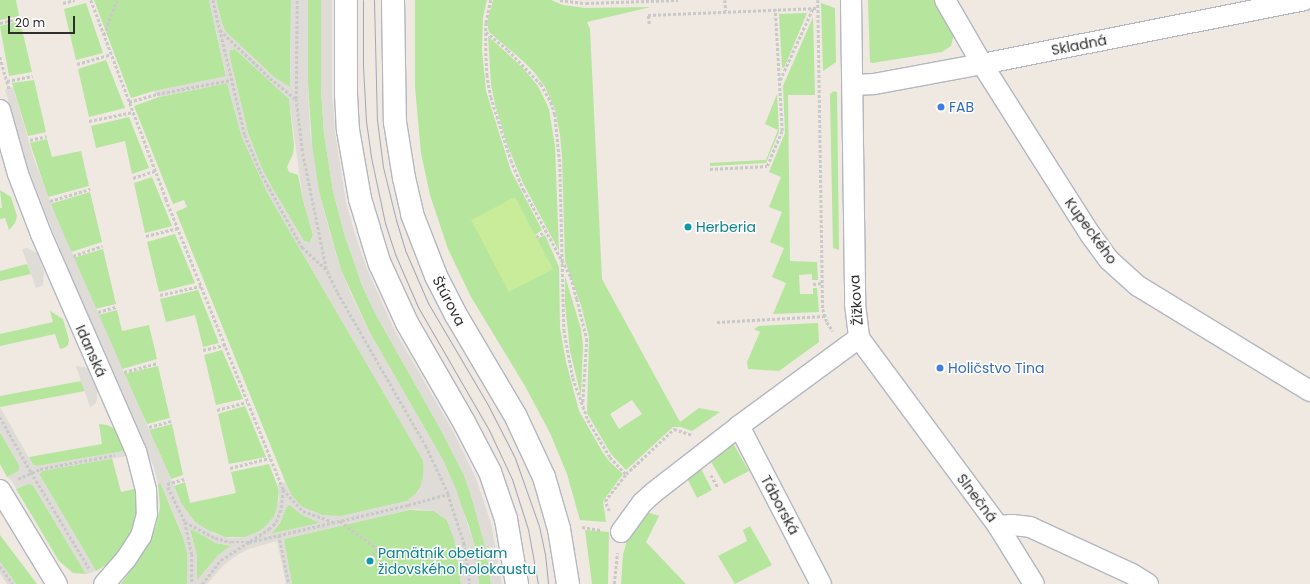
<!DOCTYPE html>
<meta charset="utf-8">
<style>
body{margin:0}
#map{position:relative;width:1310px;height:584px;overflow:hidden;background:#efe9e1;font-family:Poppins,sans-serif}
div>[style]{position:absolute}
.green>*{inset:0;background:#b6e59e}
.pitch>*{inset:0;background:#c9ec9a}
.plaza>*{inset:0;background:#dfdcd8}
.path>*{height:2.5px;margin-top:-1.25px;transform-origin:0;background:repeating-linear-gradient(90deg,#c9c9c9 0 3px,transparent 0 5px)}
.roads{filter:drop-shadow(1px 0 #b4b7c1) drop-shadow(-1px 0 #b4b7c1) drop-shadow(0 1px #b4b7c1) drop-shadow(0 -1px #b4b7c1)}
.street>*{height:20px;margin:-10px;padding:0 10px;transform-origin:10px;border-radius:10px;background:#fff}
.secondary>*{height:22px;margin:-11px;padding:0 11px;transform-origin:11px;border-radius:11px;background:#fff}
.tram>*{height:1px;margin:-0.5px;padding:0 0.5px;transform-origin:0.5px;border-radius:0.5px;background:#a3a6b8}
.dots>*{width:11px;height:11px;translate:-50% -50%;box-sizing:border-box;border:2px solid #fff;border-radius:50%}
span{translate:-50% -50%;white-space:nowrap;text-align:center;line-height:1.15;-webkit-text-stroke:3px #fff;paint-order:stroke}
.street-label{font-size:14px;color:#2e2e2e}
.shop-label{font-size:14px;color:#366cbe}
.left{translate:0 -50%;text-align:left}
.culture-label{font-size:14px;color:#0d838f}
.scale{position:absolute;left:8px;top:16px;width:67px;height:18px;box-sizing:border-box;border:2px solid #2e2e2e;border-top:0;padding-left:5px;font-size:12px;line-height:14px;white-space:nowrap;color:#2e2e2e;-webkit-text-stroke:3px #fff;paint-order:stroke}
</style>
<div id="map">
<div class="green">
<div style="clip-path:polygon(0 0,16px 0,19px 16px,0 20px)"></div>
<div style="clip-path:polygon(94px 0,209px 0,226px 77px,154px 91px,131px 98px)"></div>
<div style="clip-path:polygon(216px 0,291px 0,290px 87px,275px 78px,226px 32px,222px 24px)"></div>
<div style="clip-path:polygon(308px 0,321px 0,321px 90px,324px 133px,333px 191px,344px 233px,362px 285px,375px 313px,441px 430px,464px 475px,471px 495px,486px 549px,491px 584px,479px 584px,474px 544px,469px 526px,444px 462px,370px 333px,341px 270px,319px 192px,313px 159px,308px 84px)"></div>
<div style="clip-path:polygon(415px 0,487px 0,483px 17px,482px 50px,486px 91px,511px 171px,542px 230px,535px 235px,515px 197px,553px 269px,537px 239px,545px 235px,559px 267px,560px 328px,566px 362px,579px 411px,603px 453px,610px 462px,623px 474px,603px 501px,606px 522px,580px 520px,567px 474px,550px 433px,525px 386px,471px 297px,448px 249px,430px 195px,421px 153px,415px 87px)"></div>
<div style="clip-path:polygon(evenodd,493px 0,551px 0,563px 5px,585px 8px,651px 7px,587px 22px,590px 29px,602px 279px,680px 422px,699px 408px,720px 412px,692px 431px,681px 427px,673px 427px,626px 470px,611px 454px,587px 413px,589px 337px,581px 305px,565px 261px,562px 157px,560px 135px,555px 109px,545px 87px,534px 72px,522px 60px,489px 32px,487px 23px,493px 0,632px 400px,642px 414px,619px 429px,610px 414px,632px 400px)"></div>
<div style="clip-path:polygon(868px 0,935px 0,953px 28px,954px 34px,951px 46px,942px 52px,872px 63px,870px 62px)"></div>
<div style="clip-path:polygon(86px 3px,103px 53px,76px 60px,64px 9px)"></div>
<div style="clip-path:polygon(821px 3px,835px 8px,836px 62px,823px 71px)"></div>
<div style="clip-path:polygon(807px 13px,784px 68px,782px 67px,779px 14px)"></div>
<div style="clip-path:polygon(813px 17px,815px 95px,788px 95px,790px 261px,817px 262px,818px 280px,812px 280px,812px 274px,799px 275px,800px 294px,813px 294px,813px 288px,817px 288px,819px 312px,773px 314px,786px 283px,772px 277px,784px 248px,770px 242px,782px 212px,769px 207px,781px 177px,769px 172px,785px 133px,783px 86px)"></div>
<div style="clip-path:polygon(20px 21px,32px 72px,9px 76px,0 26px)"></div>
<div style="clip-path:polygon(488px 36px,522px 67px,538px 86px,549px 109px,555px 147px,559px 251px,523px 183px,507px 144px,495px 104px,491px 84px)"></div>
<div style="clip-path:polygon(235px 49px,289px 99px,294px 145px,293px 154px,287px 167px,289px 172px,298px 175px,303px 200px,313px 235px,310px 243px,304px 241px,274px 191px,262px 169px,248px 133px,229px 54px,230px 50px)"></div>
<div style="clip-path:polygon(106px 60px,125px 108px,89px 117px,78px 69px)"></div>
<div style="clip-path:polygon(34px 80px,46px 132px,28px 136px,12px 83px)"></div>
<div style="clip-path:polygon(227px 83px,242px 137px,268px 194px,423px 460px,424px 466px,423px 482px,415px 496px,407px 501px,342px 516px,331px 516px,322px 515px,302px 507px,292px 496px,287px 486px,176px 212px,187px 207px,184px 200px,173px 204px,134px 106px,159px 97px)"></div>
<div style="clip-path:polygon(834px 91px,837px 92px,839px 250px,833px 248px,830px 94px)"></div>
<div style="clip-path:polygon(777px 94px,779px 132px,766px 163px,710px 166px,710px 163px,766px 160px,778px 130px,765px 124px)"></div>
<div style="clip-path:polygon(129px 117px,149px 168px,132px 174px,125px 141px,96px 148px,91px 126px)"></div>
<div style="clip-path:polygon(47px 139px,52px 157px,81px 151px,89px 186px,48px 197px,30px 143px)"></div>
<div style="clip-path:polygon(152px 177px,172px 226px,145px 233px,134px 183px)"></div>
<div style="clip-path:polygon(0 190px,11px 197px,17px 216px,15px 223px,9px 230px,5px 218px,0 219px,0 208px,2px 208px)"></div>
<div style="clip-path:polygon(90px 192px,102px 242px,71px 252px,50px 204px)"></div>
<div style="clip-path:polygon(175px 234px,195px 283px,159px 292px,147px 242px)"></div>
<div style="clip-path:polygon(103px 249px,116px 304px,95px 309px,73px 258px)"></div>
<div style="clip-path:polygon(27px 264px,31px 274px,0 281px,0 271px)"></div>
<div style="clip-path:polygon(565px 276px,581px 329px,583px 346px,581px 396px,570px 351px,565px 304px)"></div>
<div style="clip-path:polygon(198px 290px,219px 343px,203px 347px,195px 315px,166px 322px,160px 299px)"></div>
<div style="clip-path:polygon(117px 310px,122px 331px,149px 325px,157px 359px,122px 369px,98px 315px)"></div>
<div style="clip-path:polygon(50px 311px,63px 319px,69px 340px,68px 345px,64px 348px,60px 349px,55px 334px,0 346px,0 334px,53px 322px)"></div>
<div style="clip-path:polygon(818px 323px,819px 342px,779px 371px,748px 369px,747px 362px,760px 332px,754px 329px,759px 326px)"></div>
<div style="clip-path:polygon(222px 350px,243px 399px,216px 405px,204px 355px)"></div>
<div style="clip-path:polygon(158px 366px,170px 418px,147px 424px,124px 374px)"></div>
<div style="clip-path:polygon(81px 381px,85px 391px,0 407px,0 396px)"></div>
<div style="clip-path:polygon(245px 406px,266px 457px,229px 464px,218px 414px)"></div>
<div style="clip-path:polygon(99px 424px,107px 425px,115px 429px,125px 451px,38px 466px,33px 465px,29px 457px,102px 444px)"></div>
<div style="clip-path:polygon(172px 424px,183px 475px,171px 479px,149px 430px)"></div>
<div style="clip-path:polygon(0 432px,19px 465px,19px 471px,7px 477px,0 464px)"></div>
<div style="clip-path:polygon(730px 438px,749px 471px,724px 484px,710px 460px)"></div>
<div style="clip-path:polygon(112px 458px,121px 492px,138px 488px,137px 522px,126px 543px,112px 561px,96px 571px,39px 474px,42px 471px)"></div>
<div style="clip-path:polygon(269px 464px,279px 490px,277px 508px,274px 517px,267px 525px,260px 531px,245px 537px,225px 537px,207px 530px,195px 522px,182px 505px,174px 486px,185px 482px,190px 503px,236px 493px,231px 472px)"></div>
<div style="clip-path:polygon(698px 466px,701px 469px,712px 490px,697px 498px,687px 478px)"></div>
<div style="clip-path:polygon(29px 483px,33px 485px,86px 574px,73px 573px,59px 561px,16px 489px)"></div>
<div style="clip-path:polygon(158px 484px,161px 484px,184px 540px,187px 552px,187px 584px,121px 584px,145px 550px,156px 526px,160px 507px)"></div>
<div style="clip-path:polygon(287px 505px,291px 505px,320px 523px,271px 534px,280px 523px)"></div>
<div style="clip-path:polygon(409px 510px,434px 511px,447px 520px,455px 541px,461px 584px,292px 584px,283px 539px)"></div>
<div style="clip-path:polygon(647px 512px,659px 516px,646px 542px,686px 584px,621px 584px,623px 555px,630px 529px)"></div>
<div style="clip-path:polygon(750px 526px,772px 565px,735px 584px,718px 556px,747px 541px,743px 530px)"></div>
<div style="clip-path:polygon(192px 529px,216px 543px,232px 546px,226px 549px,197px 581px,197px 556px,190px 530px)"></div>
<div style="clip-path:polygon(585px 530px,609px 532px,608px 584px,592px 584px)"></div>
<div style="clip-path:polygon(0 535px,37px 584px,16px 584px,0 562px)"></div>
</div>
<div class="pitch">
<div style="clip-path:polygon(515px 197px,553px 269px,509px 292px,471px 220px)"></div>
</div>
<div class="plaza">
<div style="clip-path:polygon(evenodd,209px 0,216px 0,222px 24px,226px 32px,275px 78px,290px 87px,291px 0,308px 0,308px 84px,310px 130px,319px 192px,330px 233px,341px 270px,351px 294px,370px 333px,444px 462px,456px 489px,474px 544px,479px 584px,461px 584px,455px 541px,447px 520px,434px 511px,418px 509px,408px 510px,284px 539px,292px 584px,286px 584px,277px 541px,249px 549px,237px 555px,224px 565px,207px 584px,187px 584px,187px 552px,180px 529px,161px 484px,158px 484px,154px 467px,109px 367px,47px 217px,26px 163px,5px 89px,13px 87px,34px 159px,55px 214px,182px 505px,195px 522px,214px 534px,231px 538px,245px 537px,260px 531px,274px 517px,279px 499px,278px 484px,285px 482px,292px 496px,302px 507px,322px 515px,342px 516px,407px 501px,419px 490px,424px 474px,423px 460px,418px 452px,268px 194px,242px 137px,227px 83px,159px 97px,154px 91px,226px 76px,209px 0,235px 49px,289px 99px,303px 200px,313px 235px,310px 243px,304px 241px,274px 191px,262px 169px,248px 134px,229px 54px,230px 50px,235px 49px,209px 0,289px 505px,302px 515px,319px 523px,271px 534px,280px 523px,286px 508px,289px 505px,209px 0,192px 529px,216px 543px,231px 546px,218px 555px,197px 580px,197px 556px,190px 530px,192px 529px)"></div>
<div style="clip-path:polygon(321px 0,332px 0,332px 94px,335px 132px,346px 202px,355px 234px,367px 269px,394px 329px,453px 431px,476px 478px,491px 523px,502px 584px,491px 584px,486px 549px,471px 495px,464px 475px,441px 430px,375px 313px,362px 285px,344px 233px,333px 191px,324px 133px,321px 90px)"></div>
<div style="clip-path:polygon(27px 248px,37px 253px,44px 272px,43px 285px,36px 288px,22px 249px)"></div>
<div style="clip-path:polygon(76px 366px,85px 367px,88px 370px,97px 390px,97px 400px,95px 404px,90px 407px)"></div>
<div style="clip-path:polygon(0 407px,33px 465px,36px 466px,125px 451px,127px 456px,42px 471px,39px 474px,96px 571px,86px 574px,33px 485px,25px 484px,16px 489px,12px 481px,7px 477px,19px 471px,19px 465px,0 432px)"></div>
<div style="clip-path:polygon(0 562px,16px 584px,7px 584px,0 574px)"></div>
</div>
<div class="path">
<div style="left:91px;top:0;width:213px;rotate:69.3deg"></div>
<div style="left:166px;top:199px;width:313px;rotate:68deg"></div>
<div style="left:283px;top:489px;width:30px;rotate:48deg"></div>
<div style="left:303px;top:511px;width:32px;rotate:20deg"></div>
<div style="left:213px;top:0;width:139px;rotate:76.7deg"></div>
<div style="left:245px;top:135px;width:39px;rotate:67deg"></div>
<div style="left:260px;top:171px;width:87px;rotate:61.1deg"></div>
<div style="left:302px;top:247px;width:33px;rotate:43deg"></div>
<div style="left:491px;top:0;width:24px;rotate:102deg"></div>
<div style="left:486px;top:23px;width:30px;rotate:90deg"></div>
<div style="left:486px;top:53px;width:22px;rotate:87deg"></div>
<div style="left:487px;top:75px;width:22px;rotate:80deg"></div>
<div style="left:491px;top:97px;width:66px;rotate:72.4deg"></div>
<div style="left:511px;top:160px;width:33px;rotate:67deg"></div>
<div style="left:524px;top:190px;width:99px;rotate:61.6deg"></div>
<div style="left:571px;top:277px;width:23px;rotate:75deg"></div>
<div style="left:577px;top:299px;width:41px;rotate:76deg"></div>
<div style="left:587px;top:339px;width:64px;rotate:93.6deg"></div>
<div style="left:560px;top:0;width:26px;rotate:7deg"></div>
<div style="left:586px;top:3px;width:92px;rotate:-1.9deg"></div>
<div style="left:725px;top:0;width:11px;rotate:85deg"></div>
<div style="left:818px;top:0;width:309px;rotate:89.1deg"></div>
<div style="left:823px;top:309px;width:14px;rotate:73deg"></div>
<div style="left:827px;top:322px;width:11px;rotate:56deg"></div>
<div style="left:63px;top:3px;width:12px;rotate:-14deg"></div>
<div style="left:0;top:23px;width:21px;rotate:-14deg"></div>
<div style="left:649px;top:24px;width:9px;rotate:-96deg"></div>
<div style="left:648px;top:15px;width:170px;rotate:-2.4deg"></div>
<div style="left:220px;top:30px;width:69px;rotate:43.8deg"></div>
<div style="left:270px;top:78px;width:33px;rotate:39deg"></div>
<div style="left:486px;top:32px;width:28px;rotate:39deg"></div>
<div style="left:508px;top:50px;width:47px;rotate:45.9deg"></div>
<div style="left:541px;top:84px;width:21px;rotate:61deg"></div>
<div style="left:551px;top:102px;width:13px;rotate:72deg"></div>
<div style="left:555px;top:114px;width:50px;rotate:84.3deg"></div>
<div style="left:560px;top:164px;width:166px;rotate:88.6deg"></div>
<div style="left:564px;top:330px;width:49px;rotate:79.4deg"></div>
<div style="left:573px;top:378px;width:45px;rotate:70.3deg"></div>
<div style="left:588px;top:420px;width:43px;rotate:59.3deg"></div>
<div style="left:610px;top:457px;width:23px;rotate:47deg"></div>
<div style="left:104px;top:35px;width:37px;rotate:-70deg"></div>
<div style="left:0;top:57px;width:35px;rotate:74deg"></div>
<div style="left:77px;top:64px;width:35px;rotate:-16deg"></div>
<div style="left:780px;top:80px;width:79px;rotate:-65.4deg"></div>
<div style="left:7px;top:81px;width:26px;rotate:-11deg"></div>
<div style="left:129px;top:102px;width:29px;rotate:-16deg"></div>
<div style="left:157px;top:94px;width:75px;rotate:-10.7deg"></div>
<div style="left:89px;top:121px;width:45px;rotate:-11.6deg"></div>
<div style="left:30px;top:140px;width:17px;rotate:-13deg"></div>
<div style="left:710px;top:169px;width:57px;rotate:-3deg"></div>
<div style="left:767px;top:166px;width:38px;rotate:-67deg"></div>
<div style="left:782px;top:131px;width:122px;rotate:-93.3deg"></div>
<div style="left:133px;top:178px;width:23px;rotate:-18deg"></div>
<div style="left:50px;top:201px;width:42px;rotate:-16.7deg"></div>
<div style="left:146px;top:236px;width:32px;rotate:-14deg"></div>
<div style="left:536px;top:237px;width:12px;rotate:-31deg"></div>
<div style="left:73px;top:256px;width:31px;rotate:-19deg"></div>
<div style="left:813px;top:284px;width:10px;rotate:-6deg"></div>
<div style="left:160px;top:295px;width:42px;rotate:-12.4deg"></div>
<div style="left:98px;top:312px;width:19px;rotate:-16deg"></div>
<div style="left:717px;top:322px;width:108px;rotate:-3.2deg"></div>
<div style="left:203px;top:350px;width:23px;rotate:-13deg"></div>
<div style="left:124px;top:372px;width:35px;rotate:-15deg"></div>
<div style="left:217px;top:410px;width:31px;rotate:-15deg"></div>
<div style="left:0;top:417px;width:63px;rotate:60.6deg"></div>
<div style="left:31px;top:472px;width:112px;rotate:58.9deg"></div>
<div style="left:149px;top:427px;width:23px;rotate:-15deg"></div>
<div style="left:230px;top:468px;width:41px;rotate:-14deg"></div>
<div style="left:711px;top:475px;width:14px;rotate:60deg"></div>
<div style="left:18px;top:479px;width:24px;rotate:-24deg"></div>
<div style="left:40px;top:469px;width:76px;rotate:-10.6deg"></div>
<div style="left:167px;top:484px;width:18px;rotate:-16deg"></div>
<div style="left:168px;top:487px;width:39px;rotate:64deg"></div>
<div style="left:185px;top:522px;width:34px;rotate:28deg"></div>
<div style="left:215px;top:538px;width:16px;rotate:14deg"></div>
<div style="left:231px;top:542px;width:18px"></div>
<div style="left:249px;top:542px;width:163px;rotate:-13.1deg"></div>
<div style="left:408px;top:505px;width:41px;rotate:-15.4deg"></div>
<div style="left:448px;top:494px;width:52px;rotate:-115.1deg"></div>
<div style="left:426px;top:447px;width:179px;rotate:-119.9deg"></div>
<div style="left:337px;top:292px;width:25px;rotate:-116deg"></div>
<div style="left:326px;top:269px;width:120px;rotate:-101.5deg"></div>
<div style="left:302px;top:151px;width:52px;rotate:-96.6deg"></div>
<div style="left:296px;top:99px;width:99px;rotate:-89.4deg"></div>
<div style="left:448px;top:494px;width:52px;rotate:71.9deg"></div>
<div style="left:464px;top:543px;width:41px;rotate:81.7deg"></div>
<div style="left:609px;top:511px;width:11px;rotate:-112deg"></div>
<div style="left:605px;top:501px;width:34px;rotate:-52deg"></div>
<div style="left:626px;top:474px;width:66px;rotate:-43.2deg"></div>
<div style="left:674px;top:429px;width:20px;rotate:18deg"></div>
<div style="left:340px;top:521px;width:47px;rotate:36.4deg"></div>
<div style="left:378px;top:549px;width:14px;rotate:124deg"></div>
<div style="left:185px;top:522px;width:33px;rotate:78deg"></div>
<div style="left:192px;top:554px;width:30px;rotate:90deg"></div>
<div style="left:582px;top:527px;width:19px;rotate:9deg"></div>
<div style="left:279px;top:535px;width:50px;rotate:78.5deg"></div>
<div style="left:0;top:566px;width:22px;rotate:54deg"></div>
<div style="left:202px;top:584px;width:31px;rotate:-52deg"></div>
<div style="left:221px;top:560px;width:57px;rotate:-32.9deg"></div>
<div style="left:269px;top:529px;width:10px;rotate:-45deg"></div>
<div style="left:276px;top:522px;width:15px;rotate:-70deg"></div>
<div style="left:281px;top:508px;width:18px;rotate:-84deg"></div>
<div style="left:614px;top:584px;width:31px;rotate:-84deg"></div>
</div>
<div class="roads">
<div class="street">
<div style="left:851px;top:0;width:304px;rotate:89.2deg"></div>
<div style="left:855px;top:304px;width:34px;rotate:83deg"></div>
<div style="left:859px;top:338px;width:234px;rotate:53.5deg"></div>
<div style="left:998px;top:526px;width:68px;rotate:58.2deg"></div>
<div style="left:945px;top:0;width:74px;rotate:60deg"></div>
<div style="left:982px;top:64px;width:201px;rotate:57.6deg"></div>
<div style="left:1090px;top:234px;width:32px;rotate:54deg"></div>
<div style="left:1109px;top:260px;width:39px;rotate:42deg"></div>
<div style="left:1138px;top:286px;width:202px;rotate:31.4deg"></div>
<div style="left:853px;top:85px;width:21px;rotate:-3deg"></div>
<div style="left:874px;top:84px;width:110px;rotate:-10.5deg"></div>
<div style="left:982px;top:64px;width:328px;rotate:-11.2deg"></div>
<div style="left:0;top:110px;width:66px;rotate:74.3deg"></div>
<div style="left:18px;top:174px;width:64px;rotate:69deg"></div>
<div style="left:41px;top:234px;width:237px;rotate:66.4deg"></div>
<div style="left:136px;top:451px;width:40px;rotate:75.6deg"></div>
<div style="left:146px;top:490px;width:24px;rotate:88deg"></div>
<div style="left:147px;top:514px;width:23px;rotate:105deg"></div>
<div style="left:141px;top:536px;width:27px;rotate:123deg"></div>
<div style="left:126px;top:559px;width:33px;rotate:131deg"></div>
<div style="left:739px;top:426px;width:178px;rotate:62.6deg"></div>
<div style="left:0;top:490px;width:110px;rotate:58.8deg"></div>
<div style="left:998px;top:526px;width:14px;rotate:-4deg"></div>
<div style="left:1012px;top:525px;width:18px;rotate:6deg"></div>
<div style="left:1030px;top:527px;width:112px;rotate:24.7deg"></div>
<div style="left:1132px;top:574px;width:19px;rotate:32deg"></div>
<div style="left:621px;top:532px;width:36px;rotate:-54deg"></div>
<div style="left:642px;top:503px;width:15px;rotate:-42deg"></div>
<div style="left:653px;top:493px;width:109px;rotate:-37.9deg"></div>
<div style="left:739px;top:426px;width:149px;rotate:-36.3deg"></div>
</div>
<div class="secondary">
<div style="left:346px;top:0;width:94px;rotate:90deg"></div>
<div style="left:346px;top:94px;width:36px;rotate:87deg"></div>
<div style="left:348px;top:130px;width:70px;rotate:80.1deg"></div>
<div style="left:360px;top:199px;width:31px;rotate:73deg"></div>
<div style="left:369px;top:229px;width:37px;rotate:73deg"></div>
<div style="left:380px;top:264px;width:65px;rotate:65.4deg"></div>
<div style="left:407px;top:323px;width:116px;rotate:60.1deg"></div>
<div style="left:465px;top:424px;width:54px;rotate:62.5deg"></div>
<div style="left:490px;top:472px;width:50px;rotate:71.2deg"></div>
<div style="left:506px;top:519px;width:66px;rotate:80.4deg"></div>
<div style="left:393px;top:0;width:122px;rotate:89.1deg"></div>
<div style="left:395px;top:122px;width:57px;rotate:80.9deg"></div>
<div style="left:404px;top:178px;width:37px;rotate:77deg"></div>
<div style="left:412px;top:214px;width:66px;rotate:68.8deg"></div>
<div style="left:436px;top:276px;width:44px;rotate:62.9deg"></div>
<div style="left:456px;top:315px;width:118px;rotate:59.5deg"></div>
<div style="left:516px;top:417px;width:66px;rotate:65deg"></div>
<div style="left:544px;top:477px;width:54px;rotate:73.9deg"></div>
<div style="left:559px;top:529px;width:56px;rotate:80.7deg"></div>
</div>
</div>
<div class="tram">
<div style="left:363px;top:0;width:66px;rotate:90deg"></div>
<div style="left:363px;top:66px;width:55px;rotate:86.9deg"></div>
<div style="left:366px;top:121px;width:36px;rotate:82deg"></div>
<div style="left:371px;top:157px;width:67px;rotate:78deg"></div>
<div style="left:385px;top:223px;width:33px;rotate:72deg"></div>
<div style="left:395px;top:254px;width:58px;rotate:66.5deg"></div>
<div style="left:418px;top:307px;width:142px;rotate:60deg"></div>
<div style="left:489px;top:430px;width:54px;rotate:64.9deg"></div>
<div style="left:512px;top:479px;width:52px;rotate:72.3deg"></div>
<div style="left:528px;top:529px;width:56px;rotate:79.7deg"></div>
<div style="left:374px;top:0;width:120px;rotate:88.6deg"></div>
<div style="left:377px;top:120px;width:47px;rotate:82.7deg"></div>
<div style="left:383px;top:167px;width:55px;rotate:76.2deg"></div>
<div style="left:396px;top:220px;width:31px;rotate:73deg"></div>
<div style="left:405px;top:250px;width:58px;rotate:66.5deg"></div>
<div style="left:428px;top:303px;width:118px;rotate:59.5deg"></div>
<div style="left:488px;top:405px;width:59px;rotate:63deg"></div>
<div style="left:515px;top:458px;width:72px;rotate:70.6deg"></div>
<div style="left:539px;top:526px;width:29px;rotate:78deg"></div>
<div style="left:545px;top:554px;width:30px;rotate:84deg"></div>
</div>
<div class="dots">
<div style="left:941px;top:107px;background:#3f7fe0"></div>
<div style="left:688px;top:227px;background:#0f9aa8"></div>
<div style="left:940px;top:368px;background:#3f7fe0"></div>
<div style="left:370px;top:561px;background:#0f9aa8"></div>
</div>
<div class="street-label">
<span style="left:1079px;top:45px;rotate:-11deg">Skladná</span>
<span style="left:1091px;top:231px;rotate:54deg">Kupeckého</span>
<span style="left:856px;top:300px;rotate:-94deg">Žižkova</span>
<span style="left:449px;top:301px;rotate:62deg">Štúrova</span>
<span style="left:91px;top:351px;rotate:66deg">Idanská</span>
<span style="left:977px;top:498px;rotate:53deg">Slnečná</span>
<span style="left:780px;top:505px;rotate:62deg">Táborská</span>
</div>
<div class="shop-label">
<span class="left" style="left:949px;top:107px">FAB</span>
<span class="left" style="left:948px;top:368px">Holičstvo Tina</span>
</div>
<div class="culture-label">
<span class="left" style="left:696px;top:227px">Herberia</span>
<span class="left" style="left:378px;top:561px">Pamätník obetiam<br>židovského holokaustu</span>
</div>
<div class="scale">20 m</div>
</div>
